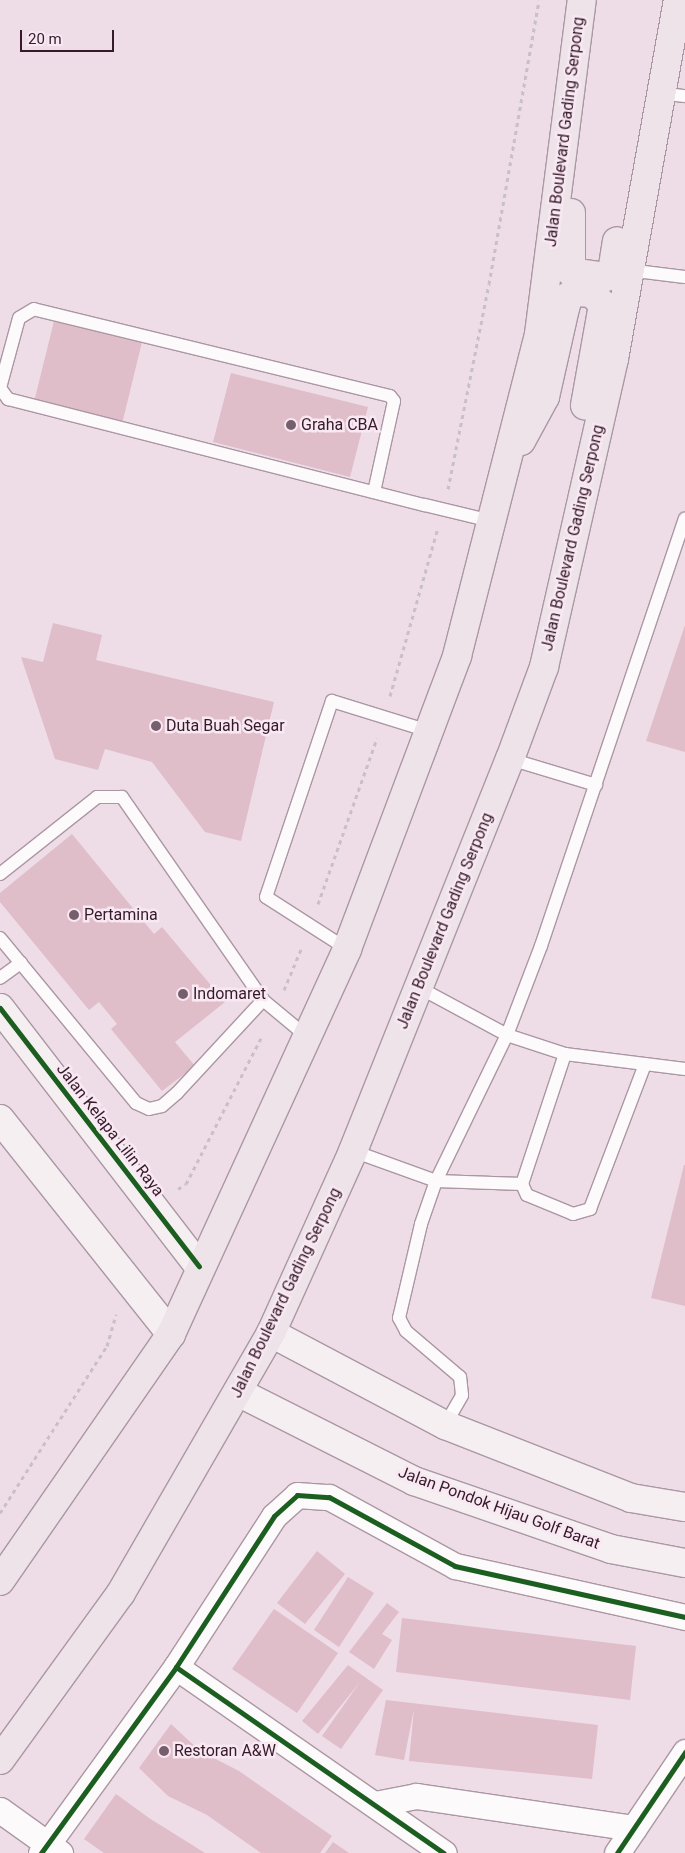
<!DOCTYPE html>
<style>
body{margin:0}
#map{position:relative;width:685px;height:1853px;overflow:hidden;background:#eedde7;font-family:Roboto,sans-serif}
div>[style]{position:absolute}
.building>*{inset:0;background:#dfbdc9}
.path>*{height:3px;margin-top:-1.5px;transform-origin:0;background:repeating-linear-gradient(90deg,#c9c0c5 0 4px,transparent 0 8px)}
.roads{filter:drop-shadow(1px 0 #ab97a3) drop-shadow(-1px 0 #ab97a3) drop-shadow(0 1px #ab97a3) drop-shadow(0 -1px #ab97a3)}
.lane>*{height:12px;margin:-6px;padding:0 6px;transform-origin:6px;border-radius:6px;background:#fcfafb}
.street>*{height:25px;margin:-12.5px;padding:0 12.5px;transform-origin:12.5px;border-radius:12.5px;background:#fcfafb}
.secondary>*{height:28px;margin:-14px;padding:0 14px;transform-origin:14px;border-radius:14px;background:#f5eff2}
.primary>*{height:28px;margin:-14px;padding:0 14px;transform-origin:14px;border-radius:14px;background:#ede3e9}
.cycleway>*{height:5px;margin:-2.5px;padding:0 2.5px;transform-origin:2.5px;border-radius:2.5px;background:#1b5e20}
.dots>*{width:14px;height:14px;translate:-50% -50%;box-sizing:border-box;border:2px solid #f8e8f1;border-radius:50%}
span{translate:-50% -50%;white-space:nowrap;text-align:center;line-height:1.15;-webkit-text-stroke:5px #f8e8f1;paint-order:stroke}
.street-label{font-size:16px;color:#361a2b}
.poi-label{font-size:16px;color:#361a2b}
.left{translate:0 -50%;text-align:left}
.scale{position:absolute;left:20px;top:30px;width:94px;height:22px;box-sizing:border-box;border:2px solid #361a2b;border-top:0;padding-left:6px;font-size:15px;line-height:18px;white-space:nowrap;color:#361a2b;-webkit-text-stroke:4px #f8e8f1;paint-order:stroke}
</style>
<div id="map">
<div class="building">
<div style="clip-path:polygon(55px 317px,143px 338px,122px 424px,34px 402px)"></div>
<div style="clip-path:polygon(231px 373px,368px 407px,350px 477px,213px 442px)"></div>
<div style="clip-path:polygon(53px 623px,102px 635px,96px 660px,274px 702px,241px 841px,205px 832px,152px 762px,105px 749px,98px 770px,55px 759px,21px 657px,43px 662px)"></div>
<div style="clip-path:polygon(685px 625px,685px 752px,646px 741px)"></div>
<div style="clip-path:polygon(72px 834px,154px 934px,162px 927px,225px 1002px,175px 1042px,195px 1066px,162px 1091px,111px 1029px,117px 1024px,99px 1002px,89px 1010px,0 902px,0 893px)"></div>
<div style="clip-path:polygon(684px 1165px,685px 1165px,685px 1306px,651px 1298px)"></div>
<div style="clip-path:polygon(317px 1551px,345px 1574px,305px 1624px,277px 1603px)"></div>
<div style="clip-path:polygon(348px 1577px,374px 1593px,339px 1647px,314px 1630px)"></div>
<div style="clip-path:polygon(387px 1603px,399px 1612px,382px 1634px,392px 1640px,374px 1669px,349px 1652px)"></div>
<div style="clip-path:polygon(274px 1609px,338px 1653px,297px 1713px,232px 1669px)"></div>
<div style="clip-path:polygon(402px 1618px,636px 1646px,630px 1700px,396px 1672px)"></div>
<div style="clip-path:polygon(348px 1665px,383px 1690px,341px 1749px,322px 1736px,360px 1682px,318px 1734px,302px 1721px)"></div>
<div style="clip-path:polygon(386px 1700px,598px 1725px,592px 1779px,409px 1761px,414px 1709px,404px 1760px,375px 1755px)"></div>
<div style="clip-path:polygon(171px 1724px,200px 1751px,239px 1771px,332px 1836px,320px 1853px,261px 1853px,207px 1815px,168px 1796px,139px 1768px)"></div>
<div style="clip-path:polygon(116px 1794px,149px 1818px,205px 1853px,104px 1853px,84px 1839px)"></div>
<div style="clip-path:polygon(333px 1842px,349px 1853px,325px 1853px)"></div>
</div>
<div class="path">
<div style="left:448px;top:489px;width:209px;rotate:-78.7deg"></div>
<div style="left:489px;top:284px;width:288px;rotate:-80deg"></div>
<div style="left:390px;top:696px;width:172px;rotate:-74.1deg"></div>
<div style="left:318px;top:904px;width:176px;rotate:-70.4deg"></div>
<div style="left:284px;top:990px;width:47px;rotate:-67.3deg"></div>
<div style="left:178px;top:1189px;width:9px;rotate:-32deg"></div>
<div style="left:186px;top:1184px;width:164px;rotate:-62.8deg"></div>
<div style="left:0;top:1513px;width:198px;rotate:-57.4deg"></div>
<div style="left:107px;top:1346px;width:33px;rotate:-74deg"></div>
</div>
<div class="roads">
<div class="lane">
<div style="left:659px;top:93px;width:26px;rotate:7deg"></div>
<div style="left:628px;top:270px;width:57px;rotate:7deg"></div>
<div style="left:374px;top:492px;width:93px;rotate:-77.6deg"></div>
<div style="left:394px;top:401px;width:6px;rotate:-129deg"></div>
<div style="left:390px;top:396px;width:366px;rotate:-166.3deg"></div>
<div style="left:34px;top:309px;width:17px;rotate:149deg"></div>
<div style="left:19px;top:318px;width:73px;rotate:105.2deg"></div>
<div style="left:0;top:388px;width:14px;rotate:54deg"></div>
<div style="left:8px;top:399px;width:430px;rotate:14.3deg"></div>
<div style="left:425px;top:505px;width:68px;rotate:13.6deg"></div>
<div style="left:510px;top:759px;width:90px;rotate:16.8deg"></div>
<div style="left:0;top:874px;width:124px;rotate:-38.4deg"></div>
<div style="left:97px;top:797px;width:25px"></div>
<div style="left:122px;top:797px;width:247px;rotate:55.2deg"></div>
<div style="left:263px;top:1000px;width:55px;rotate:39.8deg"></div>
<div style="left:0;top:938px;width:214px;rotate:50.5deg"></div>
<div style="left:136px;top:1103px;width:14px;rotate:25deg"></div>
<div style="left:149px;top:1109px;width:13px;rotate:-13deg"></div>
<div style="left:162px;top:1106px;width:20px;rotate:-41deg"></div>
<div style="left:177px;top:1093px;width:127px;rotate:-47.2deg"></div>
<div style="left:347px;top:949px;width:96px;rotate:-147.3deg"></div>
<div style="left:266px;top:897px;width:207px;rotate:-71.4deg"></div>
<div style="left:332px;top:701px;width:102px;rotate:17.2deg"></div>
<div style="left:0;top:978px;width:26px;rotate:-36deg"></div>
<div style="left:418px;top:987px;width:101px;rotate:28.3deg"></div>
<div style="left:507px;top:1035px;width:61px;rotate:18.1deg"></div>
<div style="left:565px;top:1054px;width:121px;rotate:7.1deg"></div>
<div style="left:565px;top:1054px;width:137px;rotate:108.3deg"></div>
<div style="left:522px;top:1184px;width:12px;rotate:66deg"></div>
<div style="left:527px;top:1195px;width:50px;rotate:22.4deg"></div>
<div style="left:573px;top:1214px;width:18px;rotate:-16deg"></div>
<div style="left:590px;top:1209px;width:155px;rotate:-69.2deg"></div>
<div style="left:353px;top:1151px;width:88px;rotate:19.9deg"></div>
<div style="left:436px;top:1181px;width:86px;rotate:2deg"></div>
<div style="left:445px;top:1425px;width:34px;rotate:-60deg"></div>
<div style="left:462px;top:1395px;width:18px;rotate:-96deg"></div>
<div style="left:460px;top:1377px;width:71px;rotate:-139.6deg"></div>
<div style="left:406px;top:1331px;width:15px;rotate:-118deg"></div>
<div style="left:399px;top:1318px;width:97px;rotate:-76.8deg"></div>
<div style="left:421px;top:1224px;width:46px;rotate:-70.8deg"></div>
<div style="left:436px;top:1181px;width:162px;rotate:-64.1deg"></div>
<div style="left:507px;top:1035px;width:95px;rotate:-69.1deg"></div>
<div style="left:541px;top:946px;width:451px;rotate:-71.4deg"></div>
</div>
<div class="street">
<div style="left:176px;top:1667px;width:326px;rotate:34.8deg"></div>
<div style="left:375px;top:1804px;width:42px;rotate:-11deg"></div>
<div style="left:416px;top:1796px;width:220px;rotate:8.4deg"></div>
<div style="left:0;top:1810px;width:74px;rotate:35.6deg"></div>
<div style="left:41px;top:1853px;width:230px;rotate:-54deg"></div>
<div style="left:176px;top:1667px;width:180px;rotate:-57deg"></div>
<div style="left:274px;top:1516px;width:31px;rotate:-42deg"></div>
<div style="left:297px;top:1495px;width:32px;rotate:4deg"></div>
<div style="left:329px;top:1497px;width:144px;rotate:28.7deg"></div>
<div style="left:455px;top:1566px;width:236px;rotate:12.5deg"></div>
<div style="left:617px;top:1853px;width:122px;rotate:-56deg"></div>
</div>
<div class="secondary">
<div style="left:0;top:1008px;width:326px;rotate:52.4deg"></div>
<div style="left:0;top:1119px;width:275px;rotate:51.5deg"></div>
<div style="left:271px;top:1333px;width:197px;rotate:27.9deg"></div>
<div style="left:445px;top:1425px;width:200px;rotate:21.4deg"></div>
<div style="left:631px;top:1498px;width:55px;rotate:9.5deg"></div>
<div style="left:240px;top:1393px;width:195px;rotate:26.8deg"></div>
<div style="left:414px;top:1481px;width:208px;rotate:19deg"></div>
<div style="left:611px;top:1549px;width:75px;rotate:10.7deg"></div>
</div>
<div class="primary">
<div style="left:571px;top:213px;width:59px;rotate:90deg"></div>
<div style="left:571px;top:272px;width:35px;rotate:8deg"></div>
<div style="left:606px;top:277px;width:8px;rotate:-40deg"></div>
<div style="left:612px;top:272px;width:31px;rotate:-81deg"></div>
<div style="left:521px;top:441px;width:50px;rotate:-61.4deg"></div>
<div style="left:545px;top:397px;width:91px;rotate:-77.3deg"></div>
<div style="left:565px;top:308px;width:13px;rotate:-72deg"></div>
<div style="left:569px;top:296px;width:9px;rotate:-27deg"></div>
<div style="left:577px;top:292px;width:15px;rotate:4deg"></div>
<div style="left:592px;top:293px;width:16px;rotate:47deg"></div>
<div style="left:603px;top:305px;width:102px;rotate:100.2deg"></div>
<div style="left:0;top:1581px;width:300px;rotate:-55.3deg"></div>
<div style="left:171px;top:1334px;width:423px;rotate:-65.4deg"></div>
<div style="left:347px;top:949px;width:313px;rotate:-69.4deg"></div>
<div style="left:457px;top:656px;width:332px;rotate:-75.7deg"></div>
<div style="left:539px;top:334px;width:337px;rotate:-82.7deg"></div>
<div style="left:0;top:1760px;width:206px;rotate:-54.1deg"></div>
<div style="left:121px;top:1593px;width:300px;rotate:-60deg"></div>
<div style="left:271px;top:1333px;width:200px;rotate:-65.7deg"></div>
<div style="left:353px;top:1151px;width:422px;rotate:-68.2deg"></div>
<div style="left:510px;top:759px;width:98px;rotate:-69.7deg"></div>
<div style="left:544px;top:667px;width:316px;rotate:-77.2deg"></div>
<div style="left:614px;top:359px;width:365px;rotate:-79.9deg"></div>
</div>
</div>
<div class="cycleway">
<div style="left:0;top:1008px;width:326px;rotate:52.4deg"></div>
<div style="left:176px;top:1667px;width:326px;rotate:34.8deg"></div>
<div style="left:41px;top:1853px;width:230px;rotate:-54deg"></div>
<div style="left:176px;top:1667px;width:180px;rotate:-57deg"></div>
<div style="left:274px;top:1516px;width:31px;rotate:-42deg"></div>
<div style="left:297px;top:1495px;width:32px;rotate:4deg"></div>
<div style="left:329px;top:1497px;width:144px;rotate:28.7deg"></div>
<div style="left:455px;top:1566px;width:236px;rotate:12.5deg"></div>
<div style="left:617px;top:1853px;width:122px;rotate:-56deg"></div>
</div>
<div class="dots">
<div style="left:291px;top:425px;background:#765e6d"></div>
<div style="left:156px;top:726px;background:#765e6d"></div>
<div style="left:74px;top:915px;background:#765e6d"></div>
<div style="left:183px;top:994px;background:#765e6d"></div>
<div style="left:164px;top:1751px;background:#765e6d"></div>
</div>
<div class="street-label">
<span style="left:565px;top:132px;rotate:-83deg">Jalan Boulevard Gading Serpong</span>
<span style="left:573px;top:538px;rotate:-77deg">Jalan Boulevard Gading Serpong</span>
<span style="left:445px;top:921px;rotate:-68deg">Jalan Boulevard Gading Serpong</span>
<span style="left:110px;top:1130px;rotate:52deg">Jalan Kelapa Lilin Raya</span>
<span style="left:286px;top:1293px;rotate:-64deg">Jalan Boulevard Gading Serpong</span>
<span style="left:499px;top:1508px;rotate:20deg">Jalan Pondok Hijau Golf Barat</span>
</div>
<div class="poi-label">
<span class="left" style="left:301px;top:425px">Graha CBA</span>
<span class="left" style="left:166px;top:726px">Duta Buah Segar</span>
<span class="left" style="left:84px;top:915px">Pertamina</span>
<span class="left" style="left:193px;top:994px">Indomaret</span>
<span class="left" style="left:174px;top:1751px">Restoran A&amp;W</span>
</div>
<div class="scale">20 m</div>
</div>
